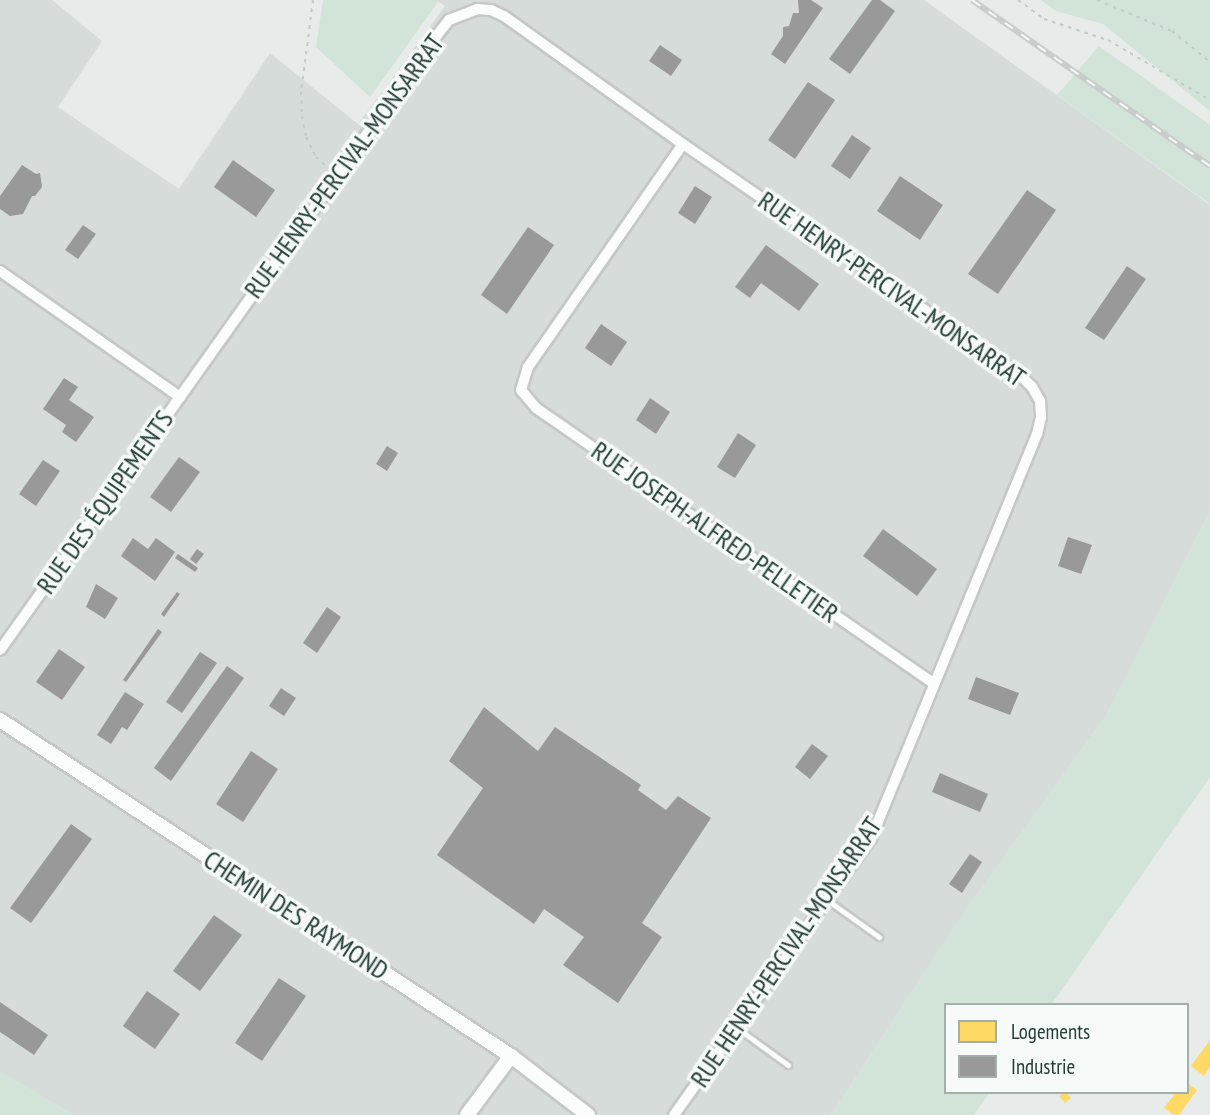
<!DOCTYPE html>
<meta charset="utf-8">
<style>
body{margin:0}
#map{position:relative;width:1210px;height:1115px;overflow:hidden;background:#e7ebe9;font-family:"PT Sans Narrow",sans-serif}
div>[style]{position:absolute}
.built>*{inset:0;background:#d5dcd9}
.green>*{inset:0;background:#d2e3d7}
.homes>*{inset:0;background:#ffd966}
.industry>*{inset:0;background:#999}
.path>*{height:2px;margin-top:-1px;transform-origin:0;background:repeating-linear-gradient(90deg,#c2cbc8 0 3.5px,transparent 0 8.5px)}
.roads{filter:drop-shadow(2px 0 #c4c8c6) drop-shadow(-2px 0 #c4c8c6) drop-shadow(0 2px #c4c8c6) drop-shadow(0 -2px #c4c8c6)}
.lane>*{height:5px;margin:-2.5px;padding:0 2.5px;transform-origin:2.5px;border-radius:2.5px;background:#fbfcfc}
.street>*{height:10px;margin:-5px;padding:0 5px;transform-origin:5px;border-radius:5px;background:#fbfcfc}
.secondary>*{height:14px;margin:-7px;padding:0 7px;transform-origin:7px;border-radius:7px;background:#fbfcfc}
.rail>*{height:6px;margin-top:-3px;transform-origin:0;background:repeating-linear-gradient(90deg,#f6faf8 0 10px,#c8ccca 0 20px);box-sizing:border-box;border-block:2px solid #c8ccca}
span{translate:-50% -50%;white-space:nowrap;text-align:center;line-height:1.15;-webkit-text-stroke:7px #f6faf8;paint-order:stroke}
.street-label{font-size:26px;color:#253e38}
.legend{position:absolute;left:944px;top:1003px;width:245px;height:91px;box-sizing:border-box;background:#f6faf8;border:2px solid #a2afab;margin:0;padding:9px 12px;list-style:none;font-size:21px;color:#253e38}
.legend li{display:flex;align-items:center;gap:14px;height:35px}
.legend b{width:35px;border:2px solid #a2afab}
</style>
<div id="map">
<div class="built">
<div style="clip-path:polygon(0 0,52px 0,102px 41px,58px 107px,179px 189px,270px 53px,358px 124px,445px 6px,436px 0,924px 0,1210px 205px,1210px 511px,1107px 714px,963px 914px,831px 1115px,74px 1115px,0 1072px)"></div>
</div>
<div class="green">
<div style="clip-path:polygon(323px 0,436px 0,438px 2px,370px 97px,316px 47px)"></div>
<div style="clip-path:polygon(1041px 0,1210px 0,1210px 111px,1103px 24px,1056px 11px)"></div>
<div style="clip-path:polygon(1099px 46px,1210px 125px,1210px 204px,1057px 95px)"></div>
<div style="clip-path:polygon(1210px 511px,1210px 777px,1051px 1005px,946px 1005px,946px 1092px,990px 1092px,974px 1115px,831px 1115px,963px 914px,1107px 714px)"></div>
<div style="clip-path:polygon(0 1072px,74px 1115px,0 1115px)"></div>
</div>
<div class="homes">
<div style="clip-path:polygon(1210px 1040px,1210px 1067px,1204px 1076px,1191px 1066px)"></div>
<div style="clip-path:polygon(1187px 1083px,1197px 1090px,1179px 1115px,1174px 1115px,1164px 1108px,1176px 1092px,1187px 1092px)"></div>
<div style="clip-path:polygon(1065px 1092px,1071px 1098px,1065px 1103px,1059px 1096px)"></div>
</div>
<div class="industry">
<div style="clip-path:polygon(798px 0,811px 0,823px 8px,785px 64px,771px 54px,783px 36px,783px 27px,789px 26px,793px 13px,799px 13px)"></div>
<div style="clip-path:polygon(872px 0,880px 0,895px 11px,850px 74px,829px 59px)"></div>
<div style="clip-path:polygon(660px 45px,682px 60px,671px 76px,649px 61px)"></div>
<div style="clip-path:polygon(808px 82px,835px 100px,795px 159px,768px 140px)"></div>
<div style="clip-path:polygon(852px 135px,871px 148px,850px 179px,831px 166px)"></div>
<div style="clip-path:polygon(233px 160px,275px 190px,256px 217px,214px 187px)"></div>
<div style="clip-path:polygon(22px 165px,36px 174px,40px 173px,42px 187px,35px 196px,32px 196px,23px 214px,10px 216px,0 209px,0 196px)"></div>
<div style="clip-path:polygon(900px 176px,943px 205px,920px 240px,877px 211px)"></div>
<div style="clip-path:polygon(695px 186px,712px 197px,695px 224px,678px 213px)"></div>
<div style="clip-path:polygon(1027px 190px,1056px 210px,998px 294px,968px 274px)"></div>
<div style="clip-path:polygon(83px 225px,96px 234px,78px 259px,65px 250px)"></div>
<div style="clip-path:polygon(528px 227px,554px 245px,507px 314px,481px 295px)"></div>
<div style="clip-path:polygon(766px 245px,819px 284px,799px 311px,761px 283px,750px 298px,735px 287px)"></div>
<div style="clip-path:polygon(1127px 266px,1146px 279px,1104px 340px,1085px 328px)"></div>
<div style="clip-path:polygon(601px 324px,627px 342px,611px 366px,585px 348px)"></div>
<div style="clip-path:polygon(64px 378px,78px 387px,69px 400px,94px 417px,76px 442px,62px 432px,66px 425px,43px 409px)"></div>
<div style="clip-path:polygon(650px 398px,670px 412px,656px 434px,636px 420px)"></div>
<div style="clip-path:polygon(738px 433px,756px 445px,735px 478px,717px 467px)"></div>
<div style="clip-path:polygon(387px 446px,398px 453px,387px 471px,376px 464px)"></div>
<div style="clip-path:polygon(179px 457px,200px 472px,171px 512px,150px 497px)"></div>
<div style="clip-path:polygon(43px 460px,60px 471px,36px 506px,19px 494px)"></div>
<div style="clip-path:polygon(883px 529px,937px 569px,917px 596px,863px 556px)"></div>
<div style="clip-path:polygon(1068px 537px,1092px 545px,1081px 574px,1058px 566px)"></div>
<div style="clip-path:polygon(133px 538px,148px 549px,156px 538px,175px 552px,155px 581px,121px 556px)"></div>
<div style="clip-path:polygon(197px 549px,204px 554px,196px 564px,190px 559px)"></div>
<div style="clip-path:polygon(178px 554px,198px 568px,195px 572px,175px 558px)"></div>
<div style="clip-path:polygon(96px 584px,118px 598px,105px 619px,86px 607px)"></div>
<div style="clip-path:polygon(177px 592px,180px 594px,164px 617px,161px 614px)"></div>
<div style="clip-path:polygon(327px 607px,341px 617px,317px 653px,303px 643px)"></div>
<div style="clip-path:polygon(158px 629px,162px 632px,126px 682px,123px 680px)"></div>
<div style="clip-path:polygon(59px 649px,85px 667px,62px 700px,36px 682px)"></div>
<div style="clip-path:polygon(200px 652px,217px 663px,182px 713px,166px 702px)"></div>
<div style="clip-path:polygon(227px 666px,244px 678px,171px 781px,154px 768px)"></div>
<div style="clip-path:polygon(976px 677px,1019px 693px,1010px 715px,968px 699px)"></div>
<div style="clip-path:polygon(281px 688px,296px 698px,284px 716px,269px 706px)"></div>
<div style="clip-path:polygon(125px 692px,144px 704px,127px 730px,122px 727px,111px 744px,97px 735px)"></div>
<div style="clip-path:polygon(484px 707px,538px 751px,555px 727px,641px 785px,638px 790px,666px 810px,678px 796px,711px 818px,642px 923px,662px 937px,618px 1003px,563px 965px,584px 937px,544px 909px,534px 924px,437px 855px,483px 788px,449px 761px)"></div>
<div style="clip-path:polygon(812px 744px,828px 756px,810px 779px,795px 767px)"></div>
<div style="clip-path:polygon(251px 751px,278px 769px,243px 822px,216px 804px)"></div>
<div style="clip-path:polygon(940px 773px,988px 794px,980px 812px,932px 792px)"></div>
<div style="clip-path:polygon(71px 824px,92px 839px,31px 923px,10px 908px)"></div>
<div style="clip-path:polygon(970px 854px,982px 862px,962px 893px,949px 884px)"></div>
<div style="clip-path:polygon(214px 915px,242px 935px,200px 991px,173px 971px)"></div>
<div style="clip-path:polygon(279px 978px,306px 996px,262px 1061px,235px 1043px)"></div>
<div style="clip-path:polygon(147px 991px,180px 1014px,155px 1049px,123px 1026px)"></div>
<div style="clip-path:polygon(0 1002px,48px 1035px,34px 1055px,0 1032px)"></div>
</div>
<div class="path">
<div style="left:313px;top:0;width:93px;rotate:97.4deg"></div>
<div style="left:301px;top:92px;width:24px;rotate:88deg"></div>
<div style="left:302px;top:116px;width:21px;rotate:79deg"></div>
<div style="left:306px;top:137px;width:22px;rotate:63deg"></div>
<div style="left:316px;top:157px;width:16px;rotate:43deg"></div>
<div style="left:1018px;top:0;width:32px;rotate:36deg"></div>
<div style="left:1044px;top:19px;width:67px;rotate:18.2deg"></div>
<div style="left:1108px;top:40px;width:118px;rotate:30.5deg"></div>
<div style="left:1097px;top:0;width:81px;rotate:22.5deg"></div>
<div style="left:1172px;top:31px;width:49px;rotate:39.2deg"></div>
</div>
<div class="roads">
<div class="lane">
<div style="left:827px;top:900px;width:64px;rotate:35.4deg"></div>
<div style="left:737px;top:1028px;width:63px;rotate:36deg"></div>
</div>
<div class="street">
<div style="left:683px;top:144px;width:272px;rotate:124.8deg"></div>
<div style="left:528px;top:367px;width:24px;rotate:107deg"></div>
<div style="left:521px;top:390px;width:23px;rotate:50deg"></div>
<div style="left:536px;top:408px;width:483px;rotate:34.7deg"></div>
<div style="left:0;top:271px;width:220px;rotate:35deg"></div>
<div style="left:180px;top:397px;width:310px;rotate:125.4deg"></div>
<div style="left:180px;top:397px;width:445px;rotate:-54.6deg"></div>
<div style="left:438px;top:34px;width:18px;rotate:-52deg"></div>
<div style="left:449px;top:20px;width:30px;rotate:-21deg"></div>
<div style="left:477px;top:9px;width:14px;rotate:4deg"></div>
<div style="left:491px;top:10px;width:14px;rotate:25deg"></div>
<div style="left:504px;top:16px;width:220px;rotate:35.6deg"></div>
<div style="left:683px;top:144px;width:410px;rotate:34.5deg"></div>
<div style="left:1021px;top:376px;width:16px;rotate:45deg"></div>
<div style="left:1032px;top:387px;width:16px;rotate:60deg"></div>
<div style="left:1040px;top:401px;width:16px;rotate:86deg"></div>
<div style="left:1041px;top:417px;width:17px;rotate:103deg"></div>
<div style="left:1037px;top:434px;width:437px;rotate:112.3deg"></div>
<div style="left:871px;top:838px;width:340px;rotate:125.4deg"></div>
</div>
<div class="secondary">
<div style="left:0;top:720px;width:612px;rotate:33.33deg"></div>
<div style="left:511px;top:1056px;width:97px;rotate:37.5deg"></div>
<div style="left:467px;top:1115px;width:74px;rotate:-53.3deg"></div>
</div>
</div>
<div class="rail">
<div style="left:972px;top:0;width:290px;rotate:34.9deg"></div>
</div>
<div class="street-label">
<span style="left:344px;top:166px;rotate:-54deg">RUE HENRY-PERCIVAL-MONSARRAT</span>
<span style="left:892px;top:289px;rotate:35deg">RUE HENRY-PERCIVAL-MONSARRAT</span>
<span style="left:105px;top:502px;rotate:-55deg">RUE DES ÉQUIPEMENTS</span>
<span style="left:715px;top:532px;rotate:35deg">RUE JOSEPH-ALFRED-PELLETIER</span>
<span style="left:296px;top:915px;rotate:33deg">CHEMIN DES RAYMOND</span>
<span style="left:786px;top:952px;rotate:-56deg">RUE HENRY-PERCIVAL-MONSARRAT</span>
</div>
<ul class="legend">
<li><b style="height:19px;background:#ffd966"></b>Logements</li>
<li><b style="height:19px;background:#999"></b>Industrie</li>
</ul>
</div>
